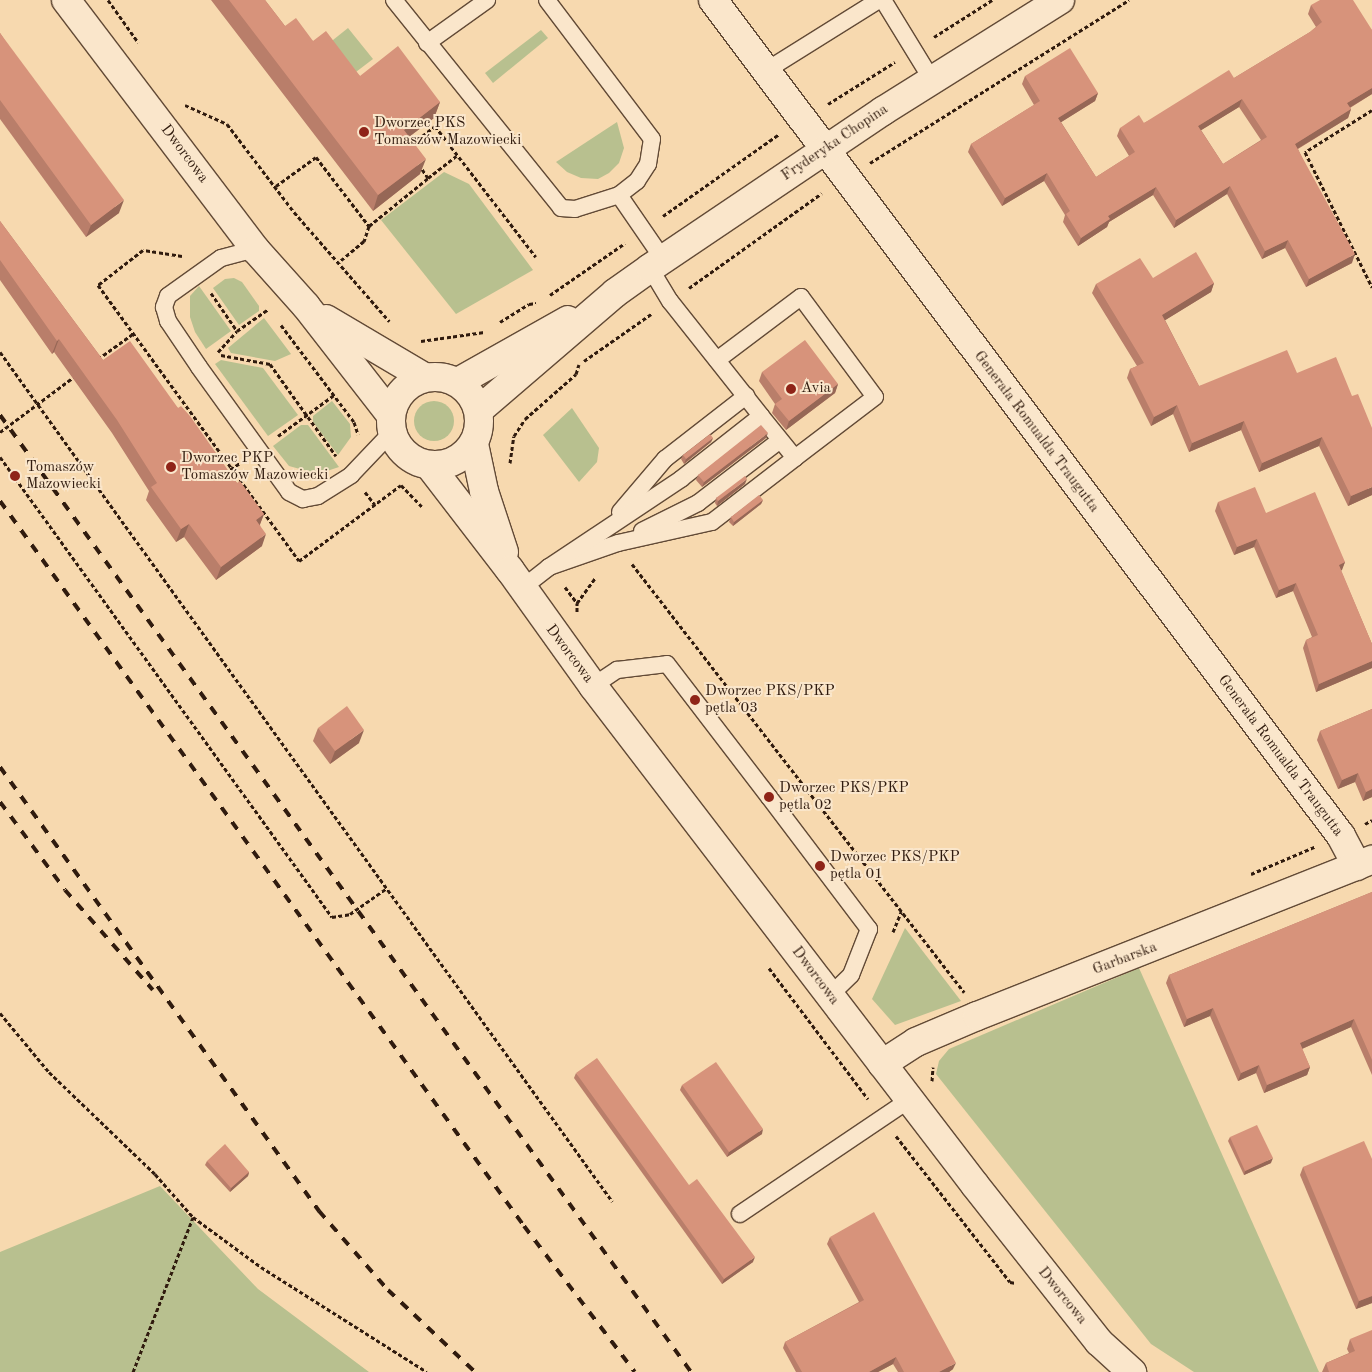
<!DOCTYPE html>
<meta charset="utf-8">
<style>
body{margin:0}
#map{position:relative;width:1372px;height:1372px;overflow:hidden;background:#f7d9af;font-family:"Old Standard TT",serif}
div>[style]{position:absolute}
.green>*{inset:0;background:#b8c08f}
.round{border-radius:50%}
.path>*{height:3px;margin-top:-1.5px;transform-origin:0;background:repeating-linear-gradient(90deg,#301b0e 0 4px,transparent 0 6.5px)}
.roads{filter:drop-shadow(1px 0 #624a36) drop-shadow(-1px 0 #624a36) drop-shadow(0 1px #624a36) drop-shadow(0 -1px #624a36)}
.service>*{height:16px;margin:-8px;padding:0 8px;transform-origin:8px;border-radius:8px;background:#fae6cb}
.minor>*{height:28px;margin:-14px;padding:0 14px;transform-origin:14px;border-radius:14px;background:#fae6cb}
.tertiary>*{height:28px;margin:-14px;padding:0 14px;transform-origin:14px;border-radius:14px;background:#fae6cb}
.tertiary>.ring{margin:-14px;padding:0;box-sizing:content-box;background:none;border:28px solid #fae6cb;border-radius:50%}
.rail>*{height:4px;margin-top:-2px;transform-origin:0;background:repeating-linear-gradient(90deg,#301b0e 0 9px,transparent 0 18px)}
.wall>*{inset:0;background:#b97e6a}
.shaded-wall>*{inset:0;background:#966756}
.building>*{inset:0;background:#d7937b}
.dots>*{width:14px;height:14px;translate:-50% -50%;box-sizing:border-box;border:2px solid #fae6cb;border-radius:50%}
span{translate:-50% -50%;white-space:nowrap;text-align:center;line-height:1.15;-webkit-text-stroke:4px #fae6cb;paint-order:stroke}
.poi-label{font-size:15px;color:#301b0e}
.left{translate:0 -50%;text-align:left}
.street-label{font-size:15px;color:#301b0e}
</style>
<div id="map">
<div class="green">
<div style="clip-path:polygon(348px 28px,373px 59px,352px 75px,328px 44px)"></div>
<div style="clip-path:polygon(541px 30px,548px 38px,493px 83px,485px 73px)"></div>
<div style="clip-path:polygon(617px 122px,624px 148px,619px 163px,609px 173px,598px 179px,581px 178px,567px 172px,556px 162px)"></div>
<div style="clip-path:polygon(444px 172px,469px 184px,533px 270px,456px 314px,381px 220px)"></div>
<div style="clip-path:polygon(234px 278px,242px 282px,259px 306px,259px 311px,239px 325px,213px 288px,225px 279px)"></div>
<div style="clip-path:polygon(199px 286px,231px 331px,206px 349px,195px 332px,190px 317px,190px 296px)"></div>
<div style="clip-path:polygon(264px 318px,291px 354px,275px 361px,231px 353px,228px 348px)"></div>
<div style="clip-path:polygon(221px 360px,263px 368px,298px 415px,268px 436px,215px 364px)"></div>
<div class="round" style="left:414px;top:401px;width:40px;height:40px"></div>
<div style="clip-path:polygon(332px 401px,350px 424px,351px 437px,338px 455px,313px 422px,313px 416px)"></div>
<div style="clip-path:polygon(572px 408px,599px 448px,597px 462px,579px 482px,543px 435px)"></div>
<div style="clip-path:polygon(301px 425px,308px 425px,339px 467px,318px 474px,289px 466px,273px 446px)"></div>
<div style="clip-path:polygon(905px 928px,961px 1001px,895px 1025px,872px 999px)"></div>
<div style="clip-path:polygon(1139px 968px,1319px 1372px,1194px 1372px,1151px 1344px,936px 1074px,939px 1061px,949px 1049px)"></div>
<div style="clip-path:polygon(160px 1186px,258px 1289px,369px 1372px,0 1372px,0 1252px)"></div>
</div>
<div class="path">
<div style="left:108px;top:0;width:52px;rotate:54.5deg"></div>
<div style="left:934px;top:37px;width:69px;rotate:-32.5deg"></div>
<div style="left:828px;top:104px;width:79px;rotate:-32.1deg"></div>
<div style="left:185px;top:105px;width:46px;rotate:24.3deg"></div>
<div style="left:227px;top:124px;width:111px;rotate:52.7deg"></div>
<div style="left:294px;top:212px;width:145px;rotate:48.9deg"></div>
<div style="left:1372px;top:110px;width:79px;rotate:147.9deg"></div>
<div style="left:1305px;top:152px;width:151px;rotate:63.6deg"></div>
<div style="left:412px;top:144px;width:29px;rotate:-38deg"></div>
<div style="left:435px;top:126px;width:165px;rotate:52.4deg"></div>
<div style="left:870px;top:163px;width:306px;rotate:-32.2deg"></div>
<div style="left:428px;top:178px;width:36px;rotate:-38deg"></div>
<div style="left:276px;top:186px;width:49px;rotate:-35.9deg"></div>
<div style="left:316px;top:157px;width:87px;rotate:52.5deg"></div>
<div style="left:369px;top:226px;width:16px;rotate:108deg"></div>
<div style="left:364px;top:241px;width:31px;rotate:140deg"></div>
<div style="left:663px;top:216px;width:141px;rotate:-35.2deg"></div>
<div style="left:369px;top:226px;width:76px;rotate:-39.1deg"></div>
<div style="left:428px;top:178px;width:14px;rotate:-124deg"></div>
<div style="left:182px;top:256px;width:39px;rotate:-171deg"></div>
<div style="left:143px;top:250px;width:57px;rotate:142.1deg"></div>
<div style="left:98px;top:285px;width:341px;rotate:53.9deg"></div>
<div style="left:299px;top:561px;width:127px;rotate:-36.7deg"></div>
<div style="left:401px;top:485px;width:30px;rotate:46deg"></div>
<div style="left:689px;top:288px;width:163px;rotate:-35.5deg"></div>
<div style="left:211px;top:293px;width:46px;rotate:55.6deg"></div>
<div style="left:550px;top:295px;width:91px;rotate:-34.7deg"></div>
<div style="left:500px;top:322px;width:34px;rotate:-32deg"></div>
<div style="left:529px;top:304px;width:7px;rotate:-8deg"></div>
<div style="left:281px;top:325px;width:121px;rotate:53deg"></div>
<div style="left:354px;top:422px;width:13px;rotate:72deg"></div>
<div style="left:421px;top:341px;width:64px;rotate:-8.1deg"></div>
<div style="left:0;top:352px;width:1047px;rotate:54.21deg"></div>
<div style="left:218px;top:352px;width:28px;rotate:-48deg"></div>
<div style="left:237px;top:331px;width:38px;rotate:-35deg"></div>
<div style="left:221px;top:355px;width:50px;rotate:10.4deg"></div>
<div style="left:270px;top:364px;width:113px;rotate:54.3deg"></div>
<div style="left:98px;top:359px;width:44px;rotate:-35.8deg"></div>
<div style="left:584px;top:361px;width:82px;rotate:-35deg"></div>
<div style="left:0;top:432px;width:94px;rotate:-36.7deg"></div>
<div style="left:278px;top:436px;width:69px;rotate:-36.2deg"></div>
<div style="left:0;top:457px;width:567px;rotate:54.18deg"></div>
<div style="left:332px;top:917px;width:18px;rotate:-9deg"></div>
<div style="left:350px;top:914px;width:45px;rotate:-35.1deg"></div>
<div style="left:510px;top:463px;width:27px;rotate:-82deg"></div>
<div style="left:514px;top:436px;width:20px;rotate:-57deg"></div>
<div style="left:525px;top:419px;width:68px;rotate:-41.4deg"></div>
<div style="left:576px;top:374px;width:10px;rotate:-73deg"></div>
<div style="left:225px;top:473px;width:18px;rotate:-34deg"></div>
<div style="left:365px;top:492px;width:16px;rotate:52deg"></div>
<div style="left:632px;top:564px;width:542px;rotate:52.2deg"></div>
<div style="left:565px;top:587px;width:20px;rotate:53deg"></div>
<div style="left:577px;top:612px;width:9px;rotate:-90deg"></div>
<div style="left:577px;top:603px;width:32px;rotate:-54deg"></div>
<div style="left:1365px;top:824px;width:8px;rotate:-30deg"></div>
<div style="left:1251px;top:874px;width:69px;rotate:-23.2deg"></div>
<div style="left:893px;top:932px;width:22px;rotate:-68deg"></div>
<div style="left:769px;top:968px;width:164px;rotate:52.9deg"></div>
<div style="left:0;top:1013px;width:77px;rotate:50.3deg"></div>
<div style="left:49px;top:1072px;width:147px;rotate:43.9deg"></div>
<div style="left:155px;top:1174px;width:57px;rotate:48.5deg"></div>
<div style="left:193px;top:1217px;width:84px;rotate:36.3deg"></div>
<div style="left:261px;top:1267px;width:196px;rotate:32.3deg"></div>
<div style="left:932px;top:1081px;width:14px;rotate:-86deg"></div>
<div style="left:896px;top:1136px;width:185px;rotate:52deg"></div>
<div style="left:1010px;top:1282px;width:6px;rotate:9deg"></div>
<div style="left:133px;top:1372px;width:166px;rotate:-68.8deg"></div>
</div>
<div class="roads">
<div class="service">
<div style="left:394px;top:0;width:267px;rotate:51.2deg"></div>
<div style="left:561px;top:208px;width:14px;rotate:4deg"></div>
<div style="left:575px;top:209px;width:46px;rotate:-17.7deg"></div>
<div style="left:619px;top:195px;width:23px;rotate:-38deg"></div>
<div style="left:637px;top:181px;width:20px;rotate:-57deg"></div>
<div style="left:648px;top:164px;width:25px;rotate:-81deg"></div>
<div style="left:652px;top:139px;width:174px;rotate:-127.1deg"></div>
<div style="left:883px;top:0;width:94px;rotate:58.5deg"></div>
<div style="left:427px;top:43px;width:74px;rotate:-35.6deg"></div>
<div style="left:767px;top:70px;width:132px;rotate:-32deg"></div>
<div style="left:619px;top:195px;width:78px;rotate:55.5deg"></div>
<div style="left:255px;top:249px;width:35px;rotate:165deg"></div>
<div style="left:221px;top:258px;width:65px;rotate:144.4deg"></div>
<div style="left:168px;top:296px;width:12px;rotate:110deg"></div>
<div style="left:164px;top:307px;width:15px;rotate:74deg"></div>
<div style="left:168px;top:321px;width:55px;rotate:56deg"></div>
<div style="left:199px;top:367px;width:154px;rotate:54.2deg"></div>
<div style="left:289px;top:492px;width:16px;rotate:27deg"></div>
<div style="left:303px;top:499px;width:15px;rotate:-11deg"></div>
<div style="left:318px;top:496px;width:39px;rotate:-32deg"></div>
<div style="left:351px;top:475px;width:59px;rotate:-46.4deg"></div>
<div style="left:650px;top:268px;width:39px;rotate:59deg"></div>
<div style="left:670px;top:301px;width:147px;rotate:51.6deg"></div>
<div style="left:717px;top:360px;width:105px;rotate:-36.9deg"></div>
<div style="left:801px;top:297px;width:124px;rotate:53.5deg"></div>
<div style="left:875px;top:397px;width:101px;rotate:142.7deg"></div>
<div style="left:620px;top:512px;width:70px;rotate:-49.7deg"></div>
<div style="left:665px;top:459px;width:103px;rotate:-37.9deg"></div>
<div style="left:642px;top:531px;width:63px;rotate:-26.6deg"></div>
<div style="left:698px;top:503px;width:103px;rotate:-37.5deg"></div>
<div style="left:521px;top:589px;width:36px;rotate:-38deg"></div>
<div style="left:549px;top:567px;width:73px;rotate:-19.2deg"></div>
<div style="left:618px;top:543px;width:96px;rotate:-12.6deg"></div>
<div style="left:712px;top:522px;width:105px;rotate:-37.6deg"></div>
<div style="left:795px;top:458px;width:54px;rotate:-129deg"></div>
<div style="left:761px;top:416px;width:102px;rotate:141.8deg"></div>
<div style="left:681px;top:479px;width:159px;rotate:146.3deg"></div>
<div style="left:593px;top:686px;width:29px;rotate:-34deg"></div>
<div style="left:617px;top:670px;width:50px;rotate:-6.8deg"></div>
<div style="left:667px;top:664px;width:168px;rotate:52.5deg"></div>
<div style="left:769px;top:797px;width:166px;rotate:52.9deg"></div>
<div style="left:869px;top:929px;width:49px;rotate:111.4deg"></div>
<div style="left:851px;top:975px;width:29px;rotate:136deg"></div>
<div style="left:740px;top:1214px;width:204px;rotate:-34deg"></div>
</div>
<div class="minor">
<div style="left:713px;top:0;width:1046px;rotate:53.09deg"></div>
<div style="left:1341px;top:836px;width:34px;rotate:62deg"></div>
<div style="left:474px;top:444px;width:48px;rotate:78deg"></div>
<div style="left:484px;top:491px;width:64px;rotate:71.8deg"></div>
<div style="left:429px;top:465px;width:133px;rotate:52.4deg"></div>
<div style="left:510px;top:570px;width:143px;rotate:54.4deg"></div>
<div style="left:593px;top:686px;width:628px;rotate:52.56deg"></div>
<div style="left:975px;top:1185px;width:200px;rotate:51.7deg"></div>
<div style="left:1099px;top:1342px;width:45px;rotate:42.3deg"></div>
<div style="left:882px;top:1064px;width:40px;rotate:-32.9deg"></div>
<div style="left:916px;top:1042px;width:66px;rotate:-23.1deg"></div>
<div style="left:977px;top:1016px;width:425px;rotate:-21.6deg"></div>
</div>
<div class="tertiary">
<div style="left:66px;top:0;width:313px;rotate:52.8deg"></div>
<div style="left:255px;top:249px;width:76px;rotate:48.2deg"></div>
<div style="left:306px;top:306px;width:138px;rotate:52.1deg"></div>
<div style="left:326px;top:319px;width:114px;rotate:30.6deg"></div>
<div class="ring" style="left:391px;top:377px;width:60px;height:60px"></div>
<div style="left:458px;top:382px;width:126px;rotate:-29.4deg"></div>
<div style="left:479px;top:410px;width:179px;rotate:-40.7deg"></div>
<div style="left:615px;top:293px;width:43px;rotate:-35.5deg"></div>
<div style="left:650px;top:268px;width:281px;rotate:-34deg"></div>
<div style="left:883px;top:111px;width:209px;rotate:-32.1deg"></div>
</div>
</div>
<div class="rail">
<div style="left:0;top:415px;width:1180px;rotate:54.17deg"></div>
<div style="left:0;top:501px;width:895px;rotate:54.14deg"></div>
<div style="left:524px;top:1226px;width:183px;rotate:52.8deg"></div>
<div style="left:0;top:767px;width:547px;rotate:54.3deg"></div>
<div style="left:319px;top:1211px;width:105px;rotate:48.9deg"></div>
<div style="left:388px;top:1290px;width:120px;rotate:43.3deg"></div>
<div style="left:0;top:802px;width:109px;rotate:53.5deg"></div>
<div style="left:65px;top:890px;width:133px;rotate:48.7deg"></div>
</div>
<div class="wall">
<div style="clip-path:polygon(211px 0,265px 0,285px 26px,313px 41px,360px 76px,440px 102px,434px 118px,409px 137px,420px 174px,373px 211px)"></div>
<div style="clip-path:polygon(evenodd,1311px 5px,1372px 30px,1372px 94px,1350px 108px,1351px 109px,1348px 118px,1298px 149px,1352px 263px,1306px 287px,1285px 248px,1262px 259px,1227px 194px,1174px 228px,1153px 195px,1109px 222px,1107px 227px,1078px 246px,1063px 222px,1065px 215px,1044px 181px,1002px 206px,968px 152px,971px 144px,1034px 105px,1022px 84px,1025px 76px,1098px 93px,1095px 101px,1061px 122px,1096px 177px,1129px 156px,1117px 136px,1120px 128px,1144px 123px,1234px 78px,1310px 32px,1316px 27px,1308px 14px,1311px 5px,1239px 107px,1261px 140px,1223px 164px,1201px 130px,1239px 107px)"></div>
<div style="clip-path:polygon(0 33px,119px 213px,86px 237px,0 119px)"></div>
<div style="clip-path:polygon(0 221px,103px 360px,178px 408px,237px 483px,264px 514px,260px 524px,262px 546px,216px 580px,184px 537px,176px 542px,146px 500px,149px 491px,112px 433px,54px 352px,52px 354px,0 280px)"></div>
<div style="clip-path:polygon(1153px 278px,1214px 283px,1211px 292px,1165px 320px,1199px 386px,1297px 373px,1372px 495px,1348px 506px,1319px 446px,1259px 472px,1241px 430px,1189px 452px,1173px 414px,1151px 426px,1127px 378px,1130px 369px,1137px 366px,1092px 293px,1096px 284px)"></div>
<div style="clip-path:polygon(762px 372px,838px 384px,835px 393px,786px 430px,772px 413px,775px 404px,759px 381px)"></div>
<div style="clip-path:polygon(713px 438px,711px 442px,684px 464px,681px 459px,683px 455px)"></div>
<div style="clip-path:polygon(766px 438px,702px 487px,696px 480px,698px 475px)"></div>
<div style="clip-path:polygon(745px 484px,717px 506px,715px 503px,716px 498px)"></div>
<div style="clip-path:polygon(763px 500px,761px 504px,733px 526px,729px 522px,731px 517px)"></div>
<div style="clip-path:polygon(1218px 502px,1266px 513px,1345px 562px,1341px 571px,1372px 644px,1372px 668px,1316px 692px,1303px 648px,1306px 640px,1312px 637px,1293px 591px,1276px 598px,1254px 547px,1234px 555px,1215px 511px)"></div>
<div style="clip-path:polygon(1372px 709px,1372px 797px,1363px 801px,1355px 782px,1338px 789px,1317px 740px,1320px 731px)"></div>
<div style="clip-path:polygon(318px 728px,359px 743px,330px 764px,313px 741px)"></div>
<div style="clip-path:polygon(1372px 892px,1372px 1075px,1351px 1027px,1302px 1049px,1310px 1067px,1307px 1075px,1264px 1093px,1256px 1073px,1238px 1081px,1210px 1016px,1184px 1027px,1166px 983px,1169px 975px)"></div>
<div style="clip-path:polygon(576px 1073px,753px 1262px,722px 1284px,574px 1078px)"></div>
<div style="clip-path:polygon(682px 1085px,762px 1134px,727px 1157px,680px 1090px)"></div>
<div style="clip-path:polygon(1230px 1137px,1271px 1163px,1244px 1175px,1228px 1141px)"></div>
<div style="clip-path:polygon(1372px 1159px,1372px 1303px,1356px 1309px,1300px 1175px,1303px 1167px)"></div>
<div style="clip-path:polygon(207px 1161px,249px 1172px,248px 1176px,230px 1192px,205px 1165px)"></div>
<div style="clip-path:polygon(830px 1237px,953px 1369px,949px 1372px,898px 1372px,893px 1364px,878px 1372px,796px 1372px,783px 1348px,785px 1342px,859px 1302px,827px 1244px)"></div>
<div style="clip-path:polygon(1350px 1339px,1372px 1372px,1322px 1372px,1326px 1363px,1349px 1353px,1347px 1349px)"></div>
</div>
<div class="shaded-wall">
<div style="clip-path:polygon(1372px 88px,1372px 94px,1344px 111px,1347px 103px)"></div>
<div style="clip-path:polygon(1098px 93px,1095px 101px,1055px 126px,1058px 118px)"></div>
<div style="clip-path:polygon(1242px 99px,1239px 107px,1195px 134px,1198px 126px)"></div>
<div style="clip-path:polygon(440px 102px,434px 118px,398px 145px,404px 130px)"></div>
<div style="clip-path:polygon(1351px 109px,1348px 118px,1292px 152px,1295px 144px)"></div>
<div style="clip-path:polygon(426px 159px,420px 174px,373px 211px,378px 195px)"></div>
<div style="clip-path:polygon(1047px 173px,1044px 181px,1002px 206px,1005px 198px)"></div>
<div style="clip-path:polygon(1230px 186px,1227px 194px,1174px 228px,1176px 220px)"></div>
<div style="clip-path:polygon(1156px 187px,1153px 195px,1109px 222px,1107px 227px,1078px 246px,1081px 238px,1108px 216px)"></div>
<div style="clip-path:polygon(124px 200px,119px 213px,86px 237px,91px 225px)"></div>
<div style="clip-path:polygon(1288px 240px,1285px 248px,1262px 259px,1265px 251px)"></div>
<div style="clip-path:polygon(1355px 254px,1352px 263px,1306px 287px,1309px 279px)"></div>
<div style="clip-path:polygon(1214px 283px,1211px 292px,1159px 324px,1162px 315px)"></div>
<div style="clip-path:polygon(59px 339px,54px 352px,52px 354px,57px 341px)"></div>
<div style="clip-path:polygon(838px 384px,835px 393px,786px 430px,789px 421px)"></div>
<div style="clip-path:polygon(1177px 405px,1173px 414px,1151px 426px,1154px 417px)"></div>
<div style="clip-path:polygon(1244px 421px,1241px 430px,1189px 452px,1192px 443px)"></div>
<div style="clip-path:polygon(768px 433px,766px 438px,702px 487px,704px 482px)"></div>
<div style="clip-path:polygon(1322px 437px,1319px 446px,1259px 472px,1262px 463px)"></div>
<div style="clip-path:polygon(713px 438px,711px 442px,684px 464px,686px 459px)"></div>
<div style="clip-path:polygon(747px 479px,745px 484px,717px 506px,718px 501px)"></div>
<div style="clip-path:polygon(1372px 487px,1372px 495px,1348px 506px,1351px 496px)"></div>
<div style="clip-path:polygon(763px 500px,761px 504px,733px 526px,734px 522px)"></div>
<div style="clip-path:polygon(264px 514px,259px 527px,256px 520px)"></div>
<div style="clip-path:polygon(189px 524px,184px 537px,176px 542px,181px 529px)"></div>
<div style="clip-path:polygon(266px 534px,262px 546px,216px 580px,221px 567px)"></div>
<div style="clip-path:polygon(1257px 539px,1254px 547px,1234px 555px,1237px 547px)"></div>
<div style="clip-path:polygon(1345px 562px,1342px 570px,1336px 573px,1339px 565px)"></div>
<div style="clip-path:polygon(1296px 583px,1293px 591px,1276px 598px,1279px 590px)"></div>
<div style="clip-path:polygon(1372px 661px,1372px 668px,1316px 692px,1319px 684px)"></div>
<div style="clip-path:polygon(364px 730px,359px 743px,330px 764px,335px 751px)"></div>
<div style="clip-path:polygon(1358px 773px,1355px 782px,1338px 789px,1342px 780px)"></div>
<div style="clip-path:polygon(1372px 789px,1372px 797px,1363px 801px,1366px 792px)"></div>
<div style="clip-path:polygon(1213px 1008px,1210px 1016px,1184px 1027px,1187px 1019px)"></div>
<div style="clip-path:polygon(1354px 1019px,1351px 1027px,1297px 1051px,1300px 1043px)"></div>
<div style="clip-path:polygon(1259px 1065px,1256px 1073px,1238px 1081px,1241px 1073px)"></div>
<div style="clip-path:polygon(1310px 1067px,1307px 1075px,1264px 1093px,1267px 1085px)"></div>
<div style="clip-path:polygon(763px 1129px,762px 1134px,727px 1157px,729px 1152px)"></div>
<div style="clip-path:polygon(1273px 1158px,1271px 1163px,1244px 1175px,1245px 1171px)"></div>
<div style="clip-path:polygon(249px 1172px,248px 1176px,230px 1192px,231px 1188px)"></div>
<div style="clip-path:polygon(755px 1257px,753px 1262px,722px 1284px,724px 1279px)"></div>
<div style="clip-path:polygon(1372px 1296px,1372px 1303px,1356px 1309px,1359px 1301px)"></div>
<div style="clip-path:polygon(896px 1357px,893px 1364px,878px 1372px,869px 1372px)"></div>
<div style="clip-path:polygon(956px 1363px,953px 1369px,949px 1372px,939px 1372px)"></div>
</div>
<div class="building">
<div style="clip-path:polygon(229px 0,265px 0,285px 26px,296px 18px,313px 41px,326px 31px,360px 76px,398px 46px,440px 102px,404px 130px,426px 159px,378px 195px)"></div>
<div style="clip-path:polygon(evenodd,1320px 0,1353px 0,1372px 30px,1372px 88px,1347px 103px,1351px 109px,1295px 144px,1355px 254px,1309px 279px,1288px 240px,1265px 251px,1230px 186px,1176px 220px,1156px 187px,1108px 216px,1110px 219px,1081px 238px,1066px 214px,1070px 211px,1047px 173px,1005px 198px,971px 144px,1040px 101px,1025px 76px,1070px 48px,1098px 93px,1058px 118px,1096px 177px,1135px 152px,1120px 128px,1139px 115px,1144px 123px,1229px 70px,1234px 78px,1310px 32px,1322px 22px,1311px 5px,1320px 0,1242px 99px,1267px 137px,1223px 164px,1198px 126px,1242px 99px)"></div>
<div style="clip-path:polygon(0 33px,124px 200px,91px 225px,0 100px)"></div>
<div style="clip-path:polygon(0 221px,103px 360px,130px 341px,178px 408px,181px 406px,190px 416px,237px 483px,240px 481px,264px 514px,256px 520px,266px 534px,221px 567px,189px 524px,181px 529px,151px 487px,157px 483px,117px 420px,59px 339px,57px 341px,0 260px)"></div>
<div style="clip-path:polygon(1196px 252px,1214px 283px,1162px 315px,1199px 386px,1287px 350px,1297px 373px,1336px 357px,1352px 396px,1358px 394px,1372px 428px,1372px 487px,1351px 496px,1322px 437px,1262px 463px,1244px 421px,1192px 443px,1177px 405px,1154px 417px,1130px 369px,1144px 363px,1096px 284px,1140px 258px,1153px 278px)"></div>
<div style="clip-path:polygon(805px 340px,838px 384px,789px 421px,775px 404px,782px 399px,762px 372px)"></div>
<div style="clip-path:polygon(761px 425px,768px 433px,704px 482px,698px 475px)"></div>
<div style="clip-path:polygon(710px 434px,713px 438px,686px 459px,683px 455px)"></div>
<div style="clip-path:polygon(745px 476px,747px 479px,718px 501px,716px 498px)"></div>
<div style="clip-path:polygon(1255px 487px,1266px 513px,1315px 492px,1345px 562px,1339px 565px,1372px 644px,1372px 661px,1319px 684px,1306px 640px,1318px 635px,1296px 583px,1279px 590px,1257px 539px,1237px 547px,1218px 502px)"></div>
<div style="clip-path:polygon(759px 495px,763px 500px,734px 522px,731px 517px)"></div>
<div style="clip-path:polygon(347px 706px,364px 730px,335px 751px,318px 728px)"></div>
<div style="clip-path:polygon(1372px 709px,1372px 789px,1366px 792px,1358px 773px,1342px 780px,1320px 731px)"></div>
<div style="clip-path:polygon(1372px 892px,1372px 1060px,1354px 1019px,1300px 1043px,1310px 1067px,1267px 1085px,1259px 1065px,1241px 1073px,1213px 1008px,1187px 1019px,1169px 975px)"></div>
<div style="clip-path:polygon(597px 1058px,689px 1185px,697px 1179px,755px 1257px,724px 1279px,576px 1073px)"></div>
<div style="clip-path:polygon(716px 1062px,763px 1129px,729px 1152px,682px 1085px)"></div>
<div style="clip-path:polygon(1257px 1125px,1273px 1158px,1245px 1171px,1230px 1137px)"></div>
<div style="clip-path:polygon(1364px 1141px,1372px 1159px,1372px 1296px,1359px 1301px,1303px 1167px)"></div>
<div style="clip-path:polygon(225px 1144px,249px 1172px,231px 1188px,207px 1161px)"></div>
<div style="clip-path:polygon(874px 1212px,956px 1363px,939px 1372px,904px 1372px,896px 1357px,869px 1372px,802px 1372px,785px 1342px,864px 1300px,830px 1237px)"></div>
<div style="clip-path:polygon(1372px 1330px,1372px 1372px,1329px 1372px,1326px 1363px,1355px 1351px,1350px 1339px)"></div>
</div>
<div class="dots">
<div style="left:364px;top:132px;background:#8f2418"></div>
<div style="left:791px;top:389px;background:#8f2418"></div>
<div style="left:171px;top:467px;background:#8f2418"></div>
<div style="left:15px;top:476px;background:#8f2418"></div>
<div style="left:695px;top:700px;background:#8f2418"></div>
<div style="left:769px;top:797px;background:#8f2418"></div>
<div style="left:820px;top:866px;background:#8f2418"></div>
</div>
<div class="poi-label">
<span class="left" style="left:374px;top:132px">Dworzec PKS<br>Tomaszów Mazowiecki</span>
<span class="left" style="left:801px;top:389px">Avia</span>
<span class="left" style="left:181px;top:467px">Dworzec PKP<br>Tomaszów Mazowiecki</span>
<span class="left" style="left:26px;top:476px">Tomaszów<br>Mazowiecki</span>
<span class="left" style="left:705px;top:700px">Dworzec PKS/PKP<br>pętla 03</span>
<span class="left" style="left:779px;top:797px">Dworzec PKS/PKP<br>pętla 02</span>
<span class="left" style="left:830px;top:866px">Dworzec PKS/PKP<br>pętla 01</span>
</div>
<div class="street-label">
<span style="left:835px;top:143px;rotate:-34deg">Fryderyka Chopina</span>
<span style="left:184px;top:154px;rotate:53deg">Dworcowa</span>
<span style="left:1036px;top:432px;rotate:53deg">Generała Romualda Traugutta</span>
<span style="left:569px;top:654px;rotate:53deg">Dworcowa</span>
<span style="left:1280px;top:756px;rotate:53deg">Generała Romualda Traugutta</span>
<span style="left:1125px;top:959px;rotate:-21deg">Garbarska</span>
<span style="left:815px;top:976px;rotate:53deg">Dworcowa</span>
<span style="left:1062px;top:1296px;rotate:51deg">Dworcowa</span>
</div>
</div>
